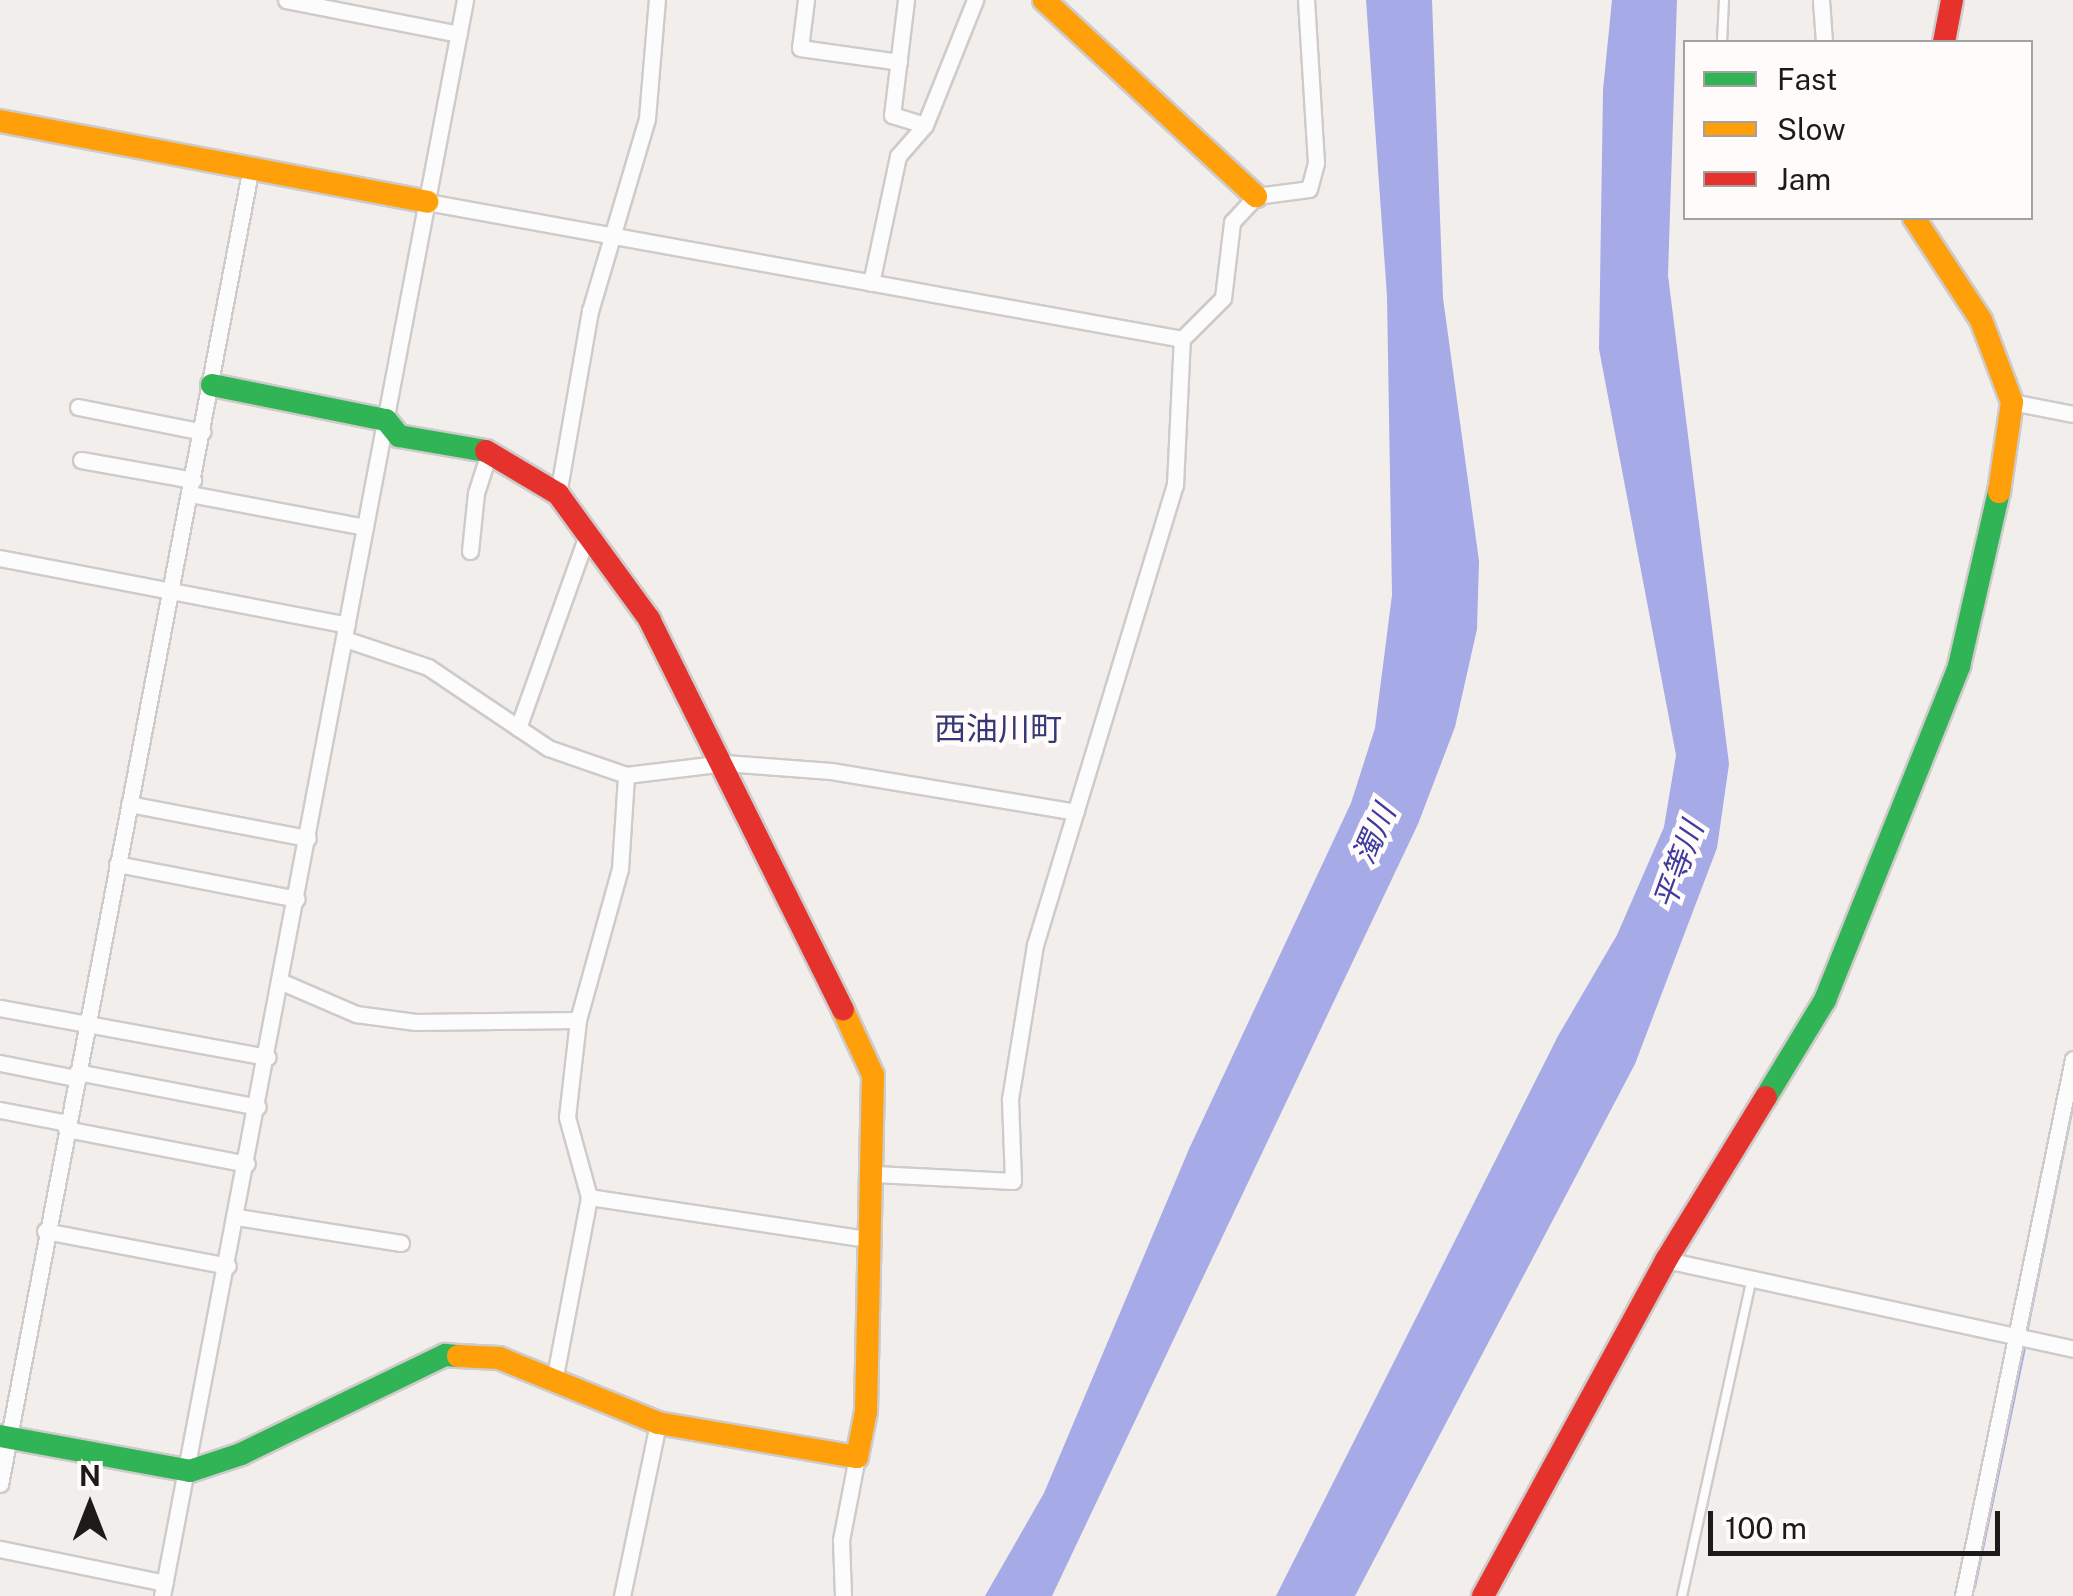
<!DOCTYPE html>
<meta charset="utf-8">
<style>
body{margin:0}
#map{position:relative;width:2073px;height:1596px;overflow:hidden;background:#f2eeec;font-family:"Public Sans","Noto Sans JP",sans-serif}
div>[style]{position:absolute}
.water>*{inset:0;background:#a6aae6}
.stream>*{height:6px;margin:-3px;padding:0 3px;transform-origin:3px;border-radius:3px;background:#a6aae6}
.roads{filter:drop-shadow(2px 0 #cecbca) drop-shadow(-2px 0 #cecbca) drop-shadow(0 2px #cecbca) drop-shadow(0 -2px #cecbca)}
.lane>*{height:8px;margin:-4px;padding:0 4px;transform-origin:4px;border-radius:4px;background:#fdfcfc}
.street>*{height:15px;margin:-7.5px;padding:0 7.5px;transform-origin:7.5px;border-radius:7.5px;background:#fdfcfc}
.fast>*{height:22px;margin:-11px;padding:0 11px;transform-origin:11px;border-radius:11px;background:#30b455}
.slow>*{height:22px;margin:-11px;padding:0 11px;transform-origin:11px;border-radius:11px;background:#ff9f0a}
.jam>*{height:22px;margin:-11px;padding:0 11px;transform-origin:11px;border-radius:11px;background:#e5322d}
span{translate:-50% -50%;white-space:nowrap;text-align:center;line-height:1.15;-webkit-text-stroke:9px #fefbfa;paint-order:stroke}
.water-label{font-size:30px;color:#3e3a9e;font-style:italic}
.quarter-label{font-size:32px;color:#363874}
.legend{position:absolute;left:1683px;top:40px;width:350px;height:180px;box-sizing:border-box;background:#fefbfa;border:2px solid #a4a1a0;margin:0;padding:12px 18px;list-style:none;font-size:30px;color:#1d1b19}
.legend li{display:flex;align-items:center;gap:20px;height:50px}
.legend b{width:50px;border:2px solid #a4a1a0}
.north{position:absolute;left:40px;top:1456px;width:100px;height:100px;-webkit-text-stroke:8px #fefbfa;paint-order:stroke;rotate:0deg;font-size:28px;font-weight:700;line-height:40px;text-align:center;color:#1d1b19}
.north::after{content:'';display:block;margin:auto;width:35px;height:45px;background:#1d1b19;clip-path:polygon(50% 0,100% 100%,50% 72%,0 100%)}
.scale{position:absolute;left:1708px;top:1511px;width:292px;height:45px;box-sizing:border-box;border:5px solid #1d1b19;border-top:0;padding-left:12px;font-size:30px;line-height:35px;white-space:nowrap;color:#1d1b19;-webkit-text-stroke:8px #fefbfa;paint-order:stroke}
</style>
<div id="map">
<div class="water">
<div style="clip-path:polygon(1366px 0,1432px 0,1443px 298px,1479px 561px,1477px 629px,1455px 727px,1418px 824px,1052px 1596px,985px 1596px,1044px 1493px,1189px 1149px,1351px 803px,1375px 728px,1392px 595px,1387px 296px)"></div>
<div style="clip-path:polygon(1612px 0,1677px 0,1668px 275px,1729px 764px,1717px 848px,1635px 1064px,1355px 1596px,1276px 1596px,1558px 1036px,1617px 935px,1664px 827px,1676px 755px,1599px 349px,1603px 90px)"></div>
</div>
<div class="stream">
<div style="left:2026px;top:1328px;width:235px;rotate:-78.5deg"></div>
<div style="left:1973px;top:1587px;width:244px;rotate:-78.2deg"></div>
</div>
<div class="roads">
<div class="lane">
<div style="left:1722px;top:42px;width:42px;rotate:-87.3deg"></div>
<div style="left:1682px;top:1596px;width:322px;rotate:-77.6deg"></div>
</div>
<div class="street">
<div style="left:286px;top:0;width:176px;rotate:11.1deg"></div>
<div style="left:806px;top:0;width:48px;rotate:97.1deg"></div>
<div style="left:800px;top:48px;width:100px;rotate:8deg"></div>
<div style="left:906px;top:0;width:116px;rotate:96.9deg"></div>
<div style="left:892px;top:115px;width:34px;rotate:17deg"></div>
<div style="left:1821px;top:0;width:42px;rotate:85.9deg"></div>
<div style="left:427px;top:202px;width:767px;rotate:10.28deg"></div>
<div style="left:1182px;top:339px;width:58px;rotate:-45deg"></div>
<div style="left:1223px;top:298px;width:77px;rotate:-83.2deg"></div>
<div style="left:1232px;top:222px;width:35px;rotate:-47deg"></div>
<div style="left:1256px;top:196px;width:53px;rotate:-7.5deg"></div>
<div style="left:1309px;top:189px;width:27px;rotate:-75deg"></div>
<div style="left:1316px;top:163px;width:163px;rotate:-93.5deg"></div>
<div style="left:871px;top:283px;width:130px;rotate:-78deg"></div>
<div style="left:898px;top:156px;width:41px;rotate:-48.9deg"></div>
<div style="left:925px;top:125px;width:135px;rotate:-68.2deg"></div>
<div style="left:2012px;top:402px;width:62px;rotate:11.1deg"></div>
<div style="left:78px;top:407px;width:127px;rotate:11.3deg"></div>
<div style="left:81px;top:460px;width:114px;rotate:10.1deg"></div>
<div style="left:190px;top:494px;width:178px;rotate:10.7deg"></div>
<div style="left:558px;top:494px;width:186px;rotate:-80.1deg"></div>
<div style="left:590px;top:311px;width:201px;rotate:-73.5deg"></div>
<div style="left:647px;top:118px;width:118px;rotate:-85.2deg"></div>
<div style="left:470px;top:551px;width:58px;rotate:-84.1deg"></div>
<div style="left:476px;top:493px;width:42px;rotate:-72deg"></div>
<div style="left:0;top:558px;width:353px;rotate:10.9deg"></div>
<div style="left:345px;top:639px;width:88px;rotate:18.6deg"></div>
<div style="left:428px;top:667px;width:145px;rotate:34deg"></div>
<div style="left:548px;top:748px;width:83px;rotate:19.1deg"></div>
<div style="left:518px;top:728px;width:202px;rotate:-70.3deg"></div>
<div style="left:129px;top:804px;width:182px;rotate:10.8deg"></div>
<div style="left:117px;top:864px;width:183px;rotate:11deg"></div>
<div style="left:282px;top:982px;width:81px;rotate:23.4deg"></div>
<div style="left:356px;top:1014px;width:60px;rotate:7.7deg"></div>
<div style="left:415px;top:1022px;width:163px;rotate:-0.7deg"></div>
<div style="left:0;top:1008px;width:272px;rotate:10.4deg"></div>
<div style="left:0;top:1063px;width:76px;rotate:11.3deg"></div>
<div style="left:77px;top:1072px;width:184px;rotate:10.9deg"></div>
<div style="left:0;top:1110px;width:68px;rotate:11deg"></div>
<div style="left:66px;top:1129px;width:184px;rotate:10.9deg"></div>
<div style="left:875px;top:1174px;width:138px;rotate:2.9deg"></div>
<div style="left:1013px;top:1181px;width:82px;rotate:-92.1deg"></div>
<div style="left:1010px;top:1099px;width:156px;rotate:-80.8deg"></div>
<div style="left:1035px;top:945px;width:481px;rotate:-73.1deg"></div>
<div style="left:1175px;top:485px;width:146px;rotate:-87.3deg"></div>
<div style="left:589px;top:1197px;width:286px;rotate:8.6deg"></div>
<div style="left:237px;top:1217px;width:166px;rotate:9deg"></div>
<div style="left:45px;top:1231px;width:186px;rotate:10.8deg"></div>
<div style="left:1666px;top:1260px;width:417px;rotate:12.3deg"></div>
<div style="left:554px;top:1381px;width:187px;rotate:-79.2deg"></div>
<div style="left:589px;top:1197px;width:83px;rotate:-105.4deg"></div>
<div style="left:567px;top:1117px;width:98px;rotate:-83.5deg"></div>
<div style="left:578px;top:1020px;width:157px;rotate:-74.5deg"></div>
<div style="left:620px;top:869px;width:94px;rotate:-86.3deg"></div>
<div style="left:626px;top:775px;width:100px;rotate:-6.9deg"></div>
<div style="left:725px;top:763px;width:106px;rotate:4.3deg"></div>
<div style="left:831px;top:771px;width:248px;rotate:9.5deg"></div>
<div style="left:0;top:1484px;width:1341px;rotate:-79.21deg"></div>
<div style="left:0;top:1549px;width:168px;rotate:11.6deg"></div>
<div style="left:162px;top:1596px;width:1625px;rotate:-79.25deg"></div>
<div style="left:622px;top:1596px;width:177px;rotate:-78.2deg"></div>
<div style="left:843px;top:1596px;width:56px;rotate:-92deg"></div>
<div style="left:841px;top:1540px;width:85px;rotate:-79.1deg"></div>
<div style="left:1963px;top:1596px;width:548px;rotate:-78.42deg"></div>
</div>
<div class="fast">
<div style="left:212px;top:385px;width:177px;rotate:11.4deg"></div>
<div style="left:386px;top:420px;width:21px;rotate:51deg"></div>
<div style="left:399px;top:436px;width:88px;rotate:9.8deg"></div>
<div style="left:1766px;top:1097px;width:114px;rotate:-58.7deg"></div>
<div style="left:1825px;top:1000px;width:360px;rotate:-68.1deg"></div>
<div style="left:1959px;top:666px;width:179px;rotate:-77.1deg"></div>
<div style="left:0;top:1436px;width:193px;rotate:10.4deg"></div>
<div style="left:190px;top:1471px;width:54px;rotate:-18.4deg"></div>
<div style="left:241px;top:1454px;width:227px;rotate:-25.9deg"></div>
<div style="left:445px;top:1355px;width:13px;rotate:4deg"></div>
</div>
<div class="slow">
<div style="left:1044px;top:0;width:289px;rotate:42.8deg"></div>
<div style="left:0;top:121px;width:435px;rotate:10.7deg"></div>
<div style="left:1914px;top:218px;width:122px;rotate:56.7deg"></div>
<div style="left:1981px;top:320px;width:88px;rotate:69.3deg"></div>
<div style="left:2012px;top:402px;width:91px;rotate:98.2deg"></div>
<div style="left:458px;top:1356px;width:41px;rotate:2.8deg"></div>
<div style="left:499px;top:1358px;width:172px;rotate:22.2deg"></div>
<div style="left:658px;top:1423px;width:202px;rotate:9.7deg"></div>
<div style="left:857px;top:1457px;width:47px;rotate:-78.9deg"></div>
<div style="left:866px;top:1411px;width:336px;rotate:-88.8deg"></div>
<div style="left:873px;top:1075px;width:72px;rotate:-114.8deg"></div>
</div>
<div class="jam">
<div style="left:1944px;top:42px;width:43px;rotate:-79.2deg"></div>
<div style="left:486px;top:451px;width:84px;rotate:30.8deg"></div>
<div style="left:558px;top:494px;width:155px;rotate:53.9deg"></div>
<div style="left:649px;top:619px;width:436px;rotate:63.6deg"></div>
<div style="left:1483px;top:1596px;width:383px;rotate:-61.4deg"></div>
<div style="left:1666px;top:1260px;width:191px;rotate:-58.5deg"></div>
</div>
</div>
<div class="water-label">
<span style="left:1374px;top:834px;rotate:-66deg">濁川</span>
<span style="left:1678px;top:865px;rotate:-70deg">平等川</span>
</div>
<div class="quarter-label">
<span style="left:998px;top:729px">西油川町</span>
</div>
<ul class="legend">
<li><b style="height:12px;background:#30b455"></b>Fast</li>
<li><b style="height:12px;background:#ff9f0a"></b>Slow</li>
<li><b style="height:12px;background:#e5322d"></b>Jam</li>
</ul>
<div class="north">N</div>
<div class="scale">100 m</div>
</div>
